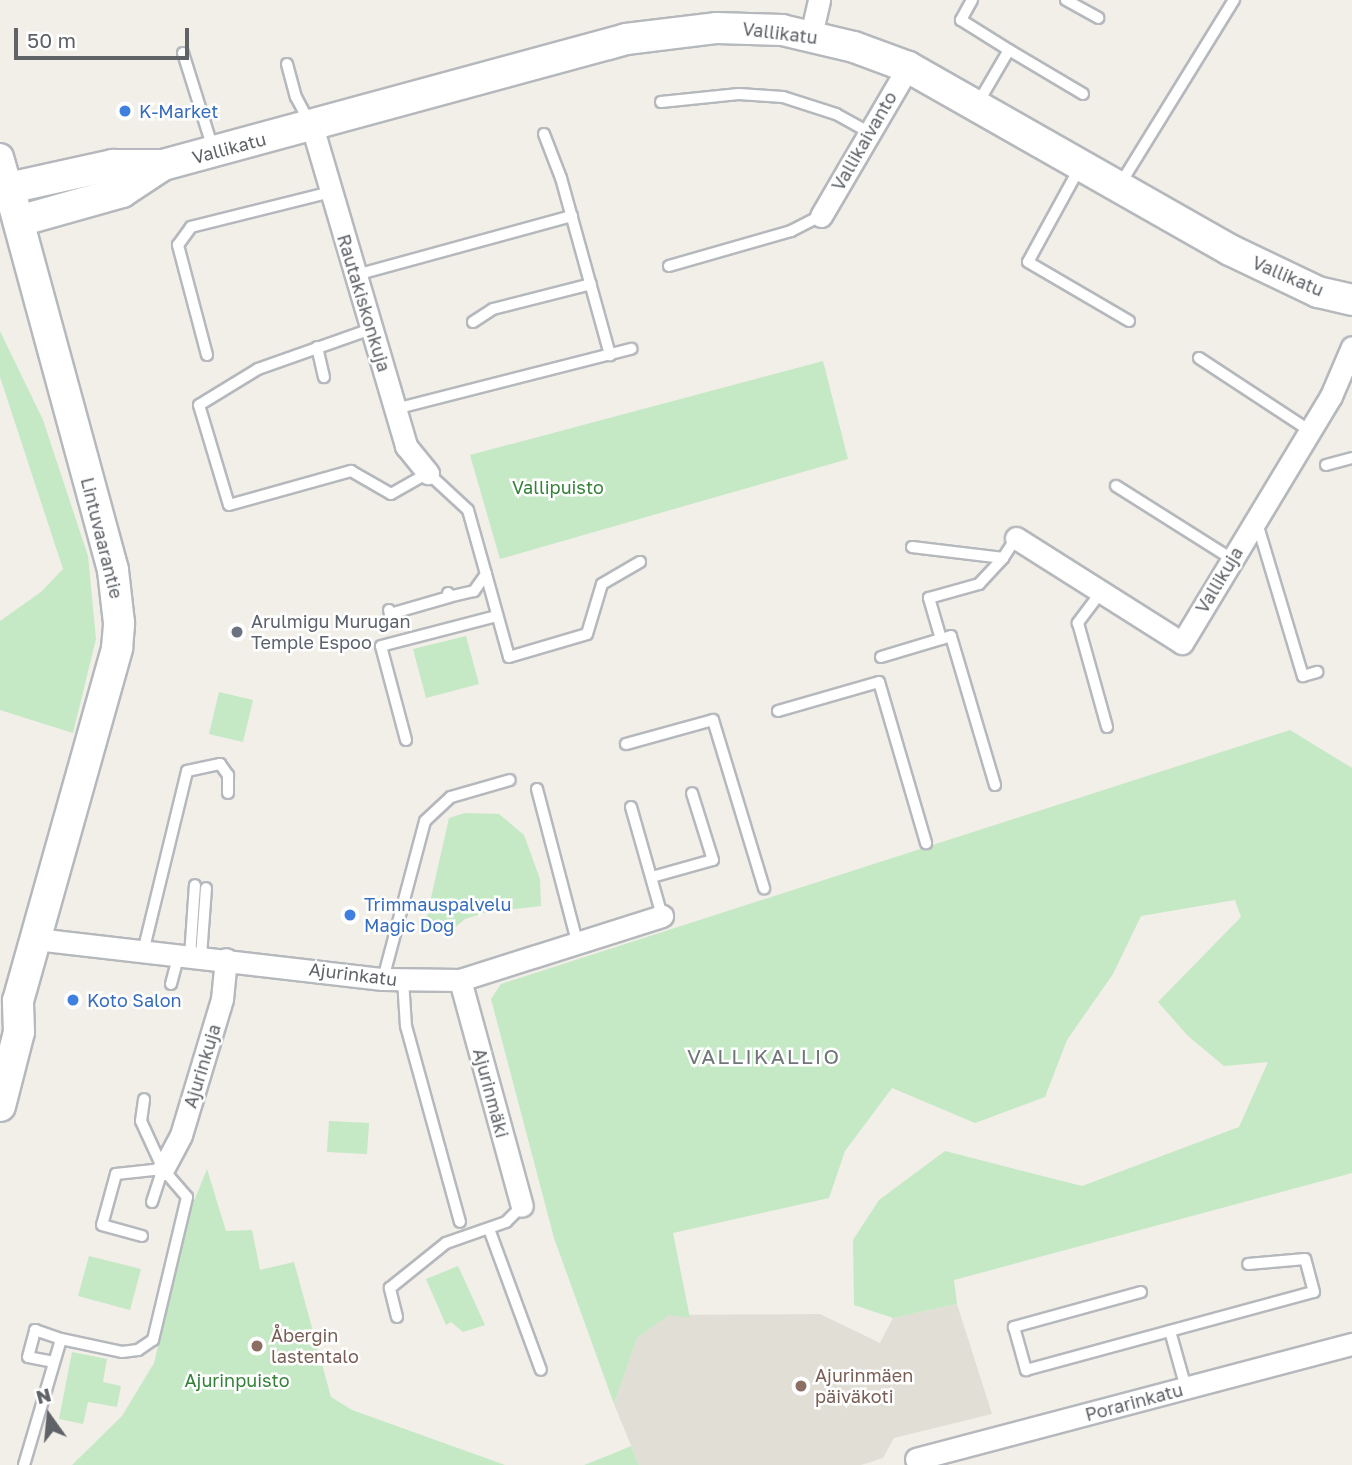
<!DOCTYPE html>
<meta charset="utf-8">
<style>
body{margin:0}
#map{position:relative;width:1352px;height:1465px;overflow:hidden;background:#f1efe8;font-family:"Golos Text",sans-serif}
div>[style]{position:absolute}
.education>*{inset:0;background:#e1ded6}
.green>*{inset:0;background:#c5e8c5}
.roads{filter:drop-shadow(2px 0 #b5b8bc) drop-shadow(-2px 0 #b5b8bc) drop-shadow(0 2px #b5b8bc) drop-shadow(0 -2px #b5b8bc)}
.service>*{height:10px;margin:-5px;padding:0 5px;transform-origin:5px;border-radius:5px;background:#fff}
.minor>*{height:21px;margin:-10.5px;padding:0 10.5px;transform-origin:10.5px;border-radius:10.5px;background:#fff}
.tertiary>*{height:26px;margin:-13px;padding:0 13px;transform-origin:13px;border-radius:13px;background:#fff}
.secondary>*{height:30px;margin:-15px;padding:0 15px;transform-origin:15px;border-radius:15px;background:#fff}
.dots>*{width:19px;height:19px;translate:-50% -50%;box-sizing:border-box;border:4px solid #fff;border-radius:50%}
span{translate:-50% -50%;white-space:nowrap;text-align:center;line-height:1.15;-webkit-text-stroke:5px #fff;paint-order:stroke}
.street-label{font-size:18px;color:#5f6368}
.shop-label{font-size:18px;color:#366cbe}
.left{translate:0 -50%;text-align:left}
.park-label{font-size:18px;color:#348238}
.worship-label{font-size:18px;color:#5b616d}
.education-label{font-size:18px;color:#785e54}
.quarter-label{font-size:21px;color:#70757a;letter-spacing:2px}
.north{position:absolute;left:14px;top:1381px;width:70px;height:70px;-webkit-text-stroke:5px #fff;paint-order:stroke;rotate:345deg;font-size:19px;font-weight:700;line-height:28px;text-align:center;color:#5f6368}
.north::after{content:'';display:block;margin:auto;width:24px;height:32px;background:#5f6368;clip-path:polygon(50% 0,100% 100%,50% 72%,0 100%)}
.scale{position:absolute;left:14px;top:28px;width:175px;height:32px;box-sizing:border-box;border:4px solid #5f6368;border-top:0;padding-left:9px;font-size:21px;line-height:24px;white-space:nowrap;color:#5f6368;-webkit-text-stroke:5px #fff;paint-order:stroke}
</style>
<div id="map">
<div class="education">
<div style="clip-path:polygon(957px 1304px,992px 1414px,894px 1438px,883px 1458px,861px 1465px,639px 1465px,614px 1404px,637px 1338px,669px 1315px,820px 1314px,880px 1343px,893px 1318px)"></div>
</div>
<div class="green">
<div style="clip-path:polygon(0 331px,43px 420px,88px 556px,96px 639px,73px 733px,0 710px,0 621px,41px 592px,63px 569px,0 377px)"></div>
<div style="clip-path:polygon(823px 361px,848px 459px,500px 559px,470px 455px)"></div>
<div style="clip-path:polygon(466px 636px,479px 684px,426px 698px,413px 649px)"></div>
<div style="clip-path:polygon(219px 692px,253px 700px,243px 742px,209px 734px)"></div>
<div style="clip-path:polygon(1290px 730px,1352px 768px,1352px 1173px,954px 1280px,957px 1304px,893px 1318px,854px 1305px,853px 1240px,879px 1200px,945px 1151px,1082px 1186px,1239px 1127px,1268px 1062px,1224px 1066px,1188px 1036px,1158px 1002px,1241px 917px,1235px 900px,1141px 916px,1113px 974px,1067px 1040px,1045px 1097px,975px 1123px,892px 1088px,845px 1151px,829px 1198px,673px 1233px,690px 1318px,669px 1315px,637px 1338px,614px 1404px,554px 1238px,491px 999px,501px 984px)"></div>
<div style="clip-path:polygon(465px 813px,499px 814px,524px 835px,540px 879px,541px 906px,487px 912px,465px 919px,447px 934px,424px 929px,449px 818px)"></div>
<div style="clip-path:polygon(329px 1121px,369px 1123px,367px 1154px,327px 1152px)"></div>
<div style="clip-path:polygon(207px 1169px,226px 1231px,252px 1230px,260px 1270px,294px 1262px,331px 1397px,352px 1410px,505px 1465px,72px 1465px,122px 1416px,154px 1363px,192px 1206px)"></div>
<div style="clip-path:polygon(89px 1256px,141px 1269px,130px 1310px,78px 1296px)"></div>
<div style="clip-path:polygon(458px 1266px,485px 1325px,463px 1332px,451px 1322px,446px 1325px,426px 1279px)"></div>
<div style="clip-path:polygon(72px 1352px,107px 1359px,103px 1382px,121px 1386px,117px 1407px,88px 1402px,83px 1424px,59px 1419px)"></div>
<div style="clip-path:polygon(631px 1446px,639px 1465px,584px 1465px,612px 1454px)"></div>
</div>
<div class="roads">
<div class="service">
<div style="left:972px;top:0;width:23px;rotate:119deg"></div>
<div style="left:961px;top:20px;width:57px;rotate:32deg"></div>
<div style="left:1066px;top:0;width:37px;rotate:29deg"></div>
<div style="left:183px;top:53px;width:101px;rotate:72.6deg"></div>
<div style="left:287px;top:64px;width:34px;rotate:75deg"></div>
<div style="left:296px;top:97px;width:30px;rotate:62deg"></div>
<div style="left:661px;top:102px;width:78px;rotate:-5.9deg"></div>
<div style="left:739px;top:94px;width:44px;rotate:3.9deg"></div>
<div style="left:783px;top:97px;width:56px;rotate:17.8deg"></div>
<div style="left:836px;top:114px;width:38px;rotate:29deg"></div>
<div style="left:978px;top:103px;width:61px;rotate:-59.7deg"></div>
<div style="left:1009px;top:50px;width:86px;rotate:30.7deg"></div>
<div style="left:544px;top:134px;width:47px;rotate:68.9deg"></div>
<div style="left:561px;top:178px;width:184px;rotate:74.5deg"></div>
<div style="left:1080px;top:167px;width:108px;rotate:118.7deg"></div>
<div style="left:1028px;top:262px;width:117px;rotate:30.3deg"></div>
<div style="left:1119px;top:186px;width:219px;rotate:-58.3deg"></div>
<div style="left:669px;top:266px;width:127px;rotate:-16deg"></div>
<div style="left:791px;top:231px;width:34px;rotate:-27deg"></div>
<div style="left:356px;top:275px;width:224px;rotate:-15.3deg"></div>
<div style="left:473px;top:322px;width:24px;rotate:-33deg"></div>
<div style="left:493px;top:309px;width:101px;rotate:-14.3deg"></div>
<div style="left:371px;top:329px;width:120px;rotate:160.5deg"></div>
<div style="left:258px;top:369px;width:69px;rotate:148.6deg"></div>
<div style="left:199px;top:405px;width:104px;rotate:73.3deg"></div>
<div style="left:229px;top:505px;width:127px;rotate:-15.6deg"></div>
<div style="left:351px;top:471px;width:46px;rotate:29.9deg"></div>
<div style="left:391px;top:494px;width:43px;rotate:-29.6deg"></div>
<div style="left:428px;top:473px;width:54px;rotate:42.8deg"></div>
<div style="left:468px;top:510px;width:66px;rotate:74.3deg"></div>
<div style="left:486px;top:574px;width:21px;rotate:125deg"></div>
<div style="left:474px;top:591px;width:26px;rotate:167deg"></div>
<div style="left:317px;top:347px;width:31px;rotate:77deg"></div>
<div style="left:207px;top:355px;width:114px;rotate:-104.8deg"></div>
<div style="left:178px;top:245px;width:22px;rotate:-54deg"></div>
<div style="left:191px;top:227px;width:144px;rotate:-14deg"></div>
<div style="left:1199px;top:358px;width:133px;rotate:33.3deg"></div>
<div style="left:395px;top:409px;width:244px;rotate:-14.3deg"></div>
<div style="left:1326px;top:465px;width:27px;rotate:-15deg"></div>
<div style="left:1116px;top:486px;width:137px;rotate:32.2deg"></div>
<div style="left:1257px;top:523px;width:160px;rotate:73.3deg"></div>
<div style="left:1303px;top:676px;width:15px;rotate:-16deg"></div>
<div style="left:912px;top:547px;width:92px;rotate:6.9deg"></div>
<div style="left:1003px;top:558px;width:24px;rotate:-57deg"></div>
<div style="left:486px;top:574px;width:86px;rotate:74.5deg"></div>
<div style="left:509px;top:657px;width:81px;rotate:-16.4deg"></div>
<div style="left:587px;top:634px;width:52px;rotate:-73.3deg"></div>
<div style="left:602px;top:584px;width:44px;rotate:-30.1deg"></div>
<div style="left:1101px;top:592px;width:39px;rotate:127deg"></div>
<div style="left:1078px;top:623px;width:108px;rotate:74.4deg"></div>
<div style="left:389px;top:610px;width:4px;rotate:76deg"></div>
<div style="left:390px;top:614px;width:61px;rotate:-16.1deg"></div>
<div style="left:449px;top:597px;width:4px;rotate:-104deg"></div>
<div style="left:881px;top:657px;width:63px;rotate:-16.7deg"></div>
<div style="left:778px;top:711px;width:105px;rotate:-16deg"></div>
<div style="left:879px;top:682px;width:168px;rotate:73.7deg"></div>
<div style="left:406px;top:740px;width:97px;rotate:-104.9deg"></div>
<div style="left:381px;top:646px;width:120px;rotate:-14.5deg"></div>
<div style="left:626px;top:744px;width:90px;rotate:-15.4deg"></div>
<div style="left:713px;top:720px;width:176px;rotate:73.1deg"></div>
<div style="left:995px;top:785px;width:155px;rotate:-106.5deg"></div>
<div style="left:951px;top:636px;width:10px;rotate:163deg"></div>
<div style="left:941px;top:639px;width:43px;rotate:-106.3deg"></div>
<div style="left:929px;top:598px;width:52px;rotate:-15.6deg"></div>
<div style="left:979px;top:584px;width:35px;rotate:-47deg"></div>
<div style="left:537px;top:789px;width:158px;rotate:75.3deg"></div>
<div style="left:631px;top:807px;width:113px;rotate:74.1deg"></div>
<div style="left:652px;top:877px;width:63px;rotate:-15.6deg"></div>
<div style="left:713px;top:860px;width:70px;rotate:-107.4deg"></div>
<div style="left:143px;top:952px;width:186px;rotate:-76.3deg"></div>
<div style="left:187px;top:771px;width:34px;rotate:-12deg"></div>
<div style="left:220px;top:764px;width:14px;rotate:54deg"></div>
<div style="left:228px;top:775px;width:18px;rotate:90deg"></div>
<div style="left:190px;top:956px;width:71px;rotate:-86deg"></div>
<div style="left:201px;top:956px;width:68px;rotate:-85.8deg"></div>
<div style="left:383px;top:979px;width:163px;rotate:-75.1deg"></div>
<div style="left:425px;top:821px;width:35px;rotate:-43deg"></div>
<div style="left:451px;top:797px;width:61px;rotate:-16.1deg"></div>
<div style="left:403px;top:980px;width:46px;rotate:86.3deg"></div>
<div style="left:406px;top:1026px;width:203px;rotate:74.6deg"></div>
<div style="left:171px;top:984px;width:30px;rotate:-75deg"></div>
<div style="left:152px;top:1202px;width:35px;rotate:-72deg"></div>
<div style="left:489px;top:1229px;width:150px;rotate:69.8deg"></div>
<div style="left:142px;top:1236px;width:41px;rotate:-164.6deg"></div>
<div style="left:102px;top:1225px;width:53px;rotate:-74.6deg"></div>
<div style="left:116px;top:1174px;width:47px;rotate:-6.1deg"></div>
<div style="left:1141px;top:1292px;width:132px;rotate:164.6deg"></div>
<div style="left:1014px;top:1327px;width:45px;rotate:74.4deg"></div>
<div style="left:1026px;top:1370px;width:298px;rotate:-15.2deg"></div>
<div style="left:1314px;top:1292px;width:34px;rotate:-105deg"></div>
<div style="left:1305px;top:1259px;width:57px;rotate:175deg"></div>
<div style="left:397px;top:1317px;width:30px;rotate:-104deg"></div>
<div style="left:390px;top:1288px;width:72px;rotate:-38.8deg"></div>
<div style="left:446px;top:1243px;width:64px;rotate:-19.3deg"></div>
<div style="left:506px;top:1222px;width:23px;rotate:-45deg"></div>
<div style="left:1170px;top:1331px;width:59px;rotate:74.3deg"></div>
<div style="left:54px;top:1362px;width:26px;rotate:-169deg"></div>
<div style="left:28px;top:1357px;width:28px;rotate:-75deg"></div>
<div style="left:35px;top:1330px;width:28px;rotate:19deg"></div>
<div style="left:24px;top:1465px;width:131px;rotate:-73.6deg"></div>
<div style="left:61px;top:1339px;width:62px;rotate:12deg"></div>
<div style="left:122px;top:1352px;width:16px;rotate:-7deg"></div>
<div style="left:138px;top:1350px;width:18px;rotate:-34deg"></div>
<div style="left:153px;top:1340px;width:147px;rotate:-76.6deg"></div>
<div style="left:187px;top:1197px;width:37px;rotate:-131deg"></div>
<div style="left:163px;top:1169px;width:53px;rotate:-114.6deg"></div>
<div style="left:141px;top:1121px;width:22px;rotate:-82deg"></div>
</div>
<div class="minor">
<div style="left:811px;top:35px;width:36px;rotate:-77deg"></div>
<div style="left:312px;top:126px;width:334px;rotate:73.6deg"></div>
<div style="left:406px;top:446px;width:35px;rotate:51deg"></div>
<div style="left:821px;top:216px;width:173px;rotate:-59.7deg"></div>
<div style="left:1016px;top:538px;width:196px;rotate:32.3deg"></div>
<div style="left:1182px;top:643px;width:288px;rotate:-58.9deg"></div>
<div style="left:1331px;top:396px;width:53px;rotate:-66.8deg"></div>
<div style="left:36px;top:939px;width:349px;rotate:6.6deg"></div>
<div style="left:383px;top:979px;width:77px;rotate:0.7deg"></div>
<div style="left:460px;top:980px;width:212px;rotate:-17.6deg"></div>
<div style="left:460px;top:980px;width:234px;rotate:74.7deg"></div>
<div style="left:163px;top:1169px;width:38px;rotate:-62deg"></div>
<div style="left:181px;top:1135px;width:142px;rotate:-73.2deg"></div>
<div style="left:222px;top:999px;width:40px;rotate:-84.3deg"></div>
<div style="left:916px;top:1459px;width:451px;rotate:-14.8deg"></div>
</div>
<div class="tertiary">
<div style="left:0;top:157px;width:32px;rotate:74deg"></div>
</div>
<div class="secondary">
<div style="left:19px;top:221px;width:107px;rotate:-15.7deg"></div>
<div style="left:122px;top:192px;width:49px;rotate:-33.4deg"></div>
<div style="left:0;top:1106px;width:76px;rotate:-75.6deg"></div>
<div style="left:19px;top:1032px;width:31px;rotate:-92deg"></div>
<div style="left:18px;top:1001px;width:367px;rotate:-74.3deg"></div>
<div style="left:117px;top:648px;width:25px;rotate:-85deg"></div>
<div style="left:119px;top:623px;width:53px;rotate:-96.5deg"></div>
<div style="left:113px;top:570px;width:396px;rotate:-105.2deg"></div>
<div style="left:9px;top:188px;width:107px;rotate:-12.5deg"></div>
<div style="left:113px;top:165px;width:50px"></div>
<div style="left:163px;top:165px;width:480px;rotate:-15.2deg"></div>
<div style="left:626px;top:39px;width:92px;rotate:-6.9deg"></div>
<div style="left:717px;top:28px;width:65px;rotate:1.8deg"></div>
<div style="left:782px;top:30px;width:74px;rotate:13.3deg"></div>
<div style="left:854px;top:47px;width:58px;rotate:20.3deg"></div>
<div style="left:908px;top:67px;width:370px;rotate:29.6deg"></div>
<div style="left:1230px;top:250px;width:98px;rotate:25.5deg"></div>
<div style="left:1318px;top:292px;width:35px;rotate:13deg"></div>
</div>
</div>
<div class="dots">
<div style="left:125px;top:111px;background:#3f7fe0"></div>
<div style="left:237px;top:632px;background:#6b7280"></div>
<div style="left:350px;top:915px;background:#3f7fe0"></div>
<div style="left:73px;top:1000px;background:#3f7fe0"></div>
<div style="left:257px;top:1346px;background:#8d6e63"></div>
<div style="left:801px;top:1386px;background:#8d6e63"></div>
</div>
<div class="street-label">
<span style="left:780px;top:33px;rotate:7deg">Vallikatu</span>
<span style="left:864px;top:141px;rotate:-60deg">Vallikaivanto</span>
<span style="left:229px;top:148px;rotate:-15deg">Vallikatu</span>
<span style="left:1288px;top:276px;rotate:23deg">Vallikatu</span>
<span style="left:364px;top:303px;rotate:73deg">Rautakiskonkuja</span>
<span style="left:102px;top:538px;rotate:76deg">Lintuvaarantie</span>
<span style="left:1219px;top:580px;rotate:-59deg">Vallikuja</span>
<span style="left:353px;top:974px;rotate:7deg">Ajurinkatu</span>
<span style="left:202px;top:1066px;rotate:-73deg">Ajurinkuja</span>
<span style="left:491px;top:1093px;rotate:75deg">Ajurinmäki</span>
<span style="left:1134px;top:1402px;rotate:-15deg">Porarinkatu</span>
</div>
<div class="shop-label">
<span class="left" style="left:139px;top:111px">K-Market</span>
<span class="left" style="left:364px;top:915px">Trimmauspalvelu<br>Magic Dog</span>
<span class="left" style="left:87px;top:1000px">Koto Salon</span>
</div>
<div class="park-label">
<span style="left:558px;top:487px">Vallipuisto</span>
<span style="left:237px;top:1380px">Ajurinpuisto</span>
</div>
<div class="worship-label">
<span class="left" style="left:251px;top:632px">Arulmigu Murugan<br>Temple Espoo</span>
</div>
<div class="education-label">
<span class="left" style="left:271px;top:1346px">Åbergin<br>lastentalo</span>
<span class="left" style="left:815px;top:1386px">Ajurinmäen<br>päiväkoti</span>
</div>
<div class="quarter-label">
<span style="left:764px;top:1056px">VALLIKALLIO</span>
</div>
<div class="north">N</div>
<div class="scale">50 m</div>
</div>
